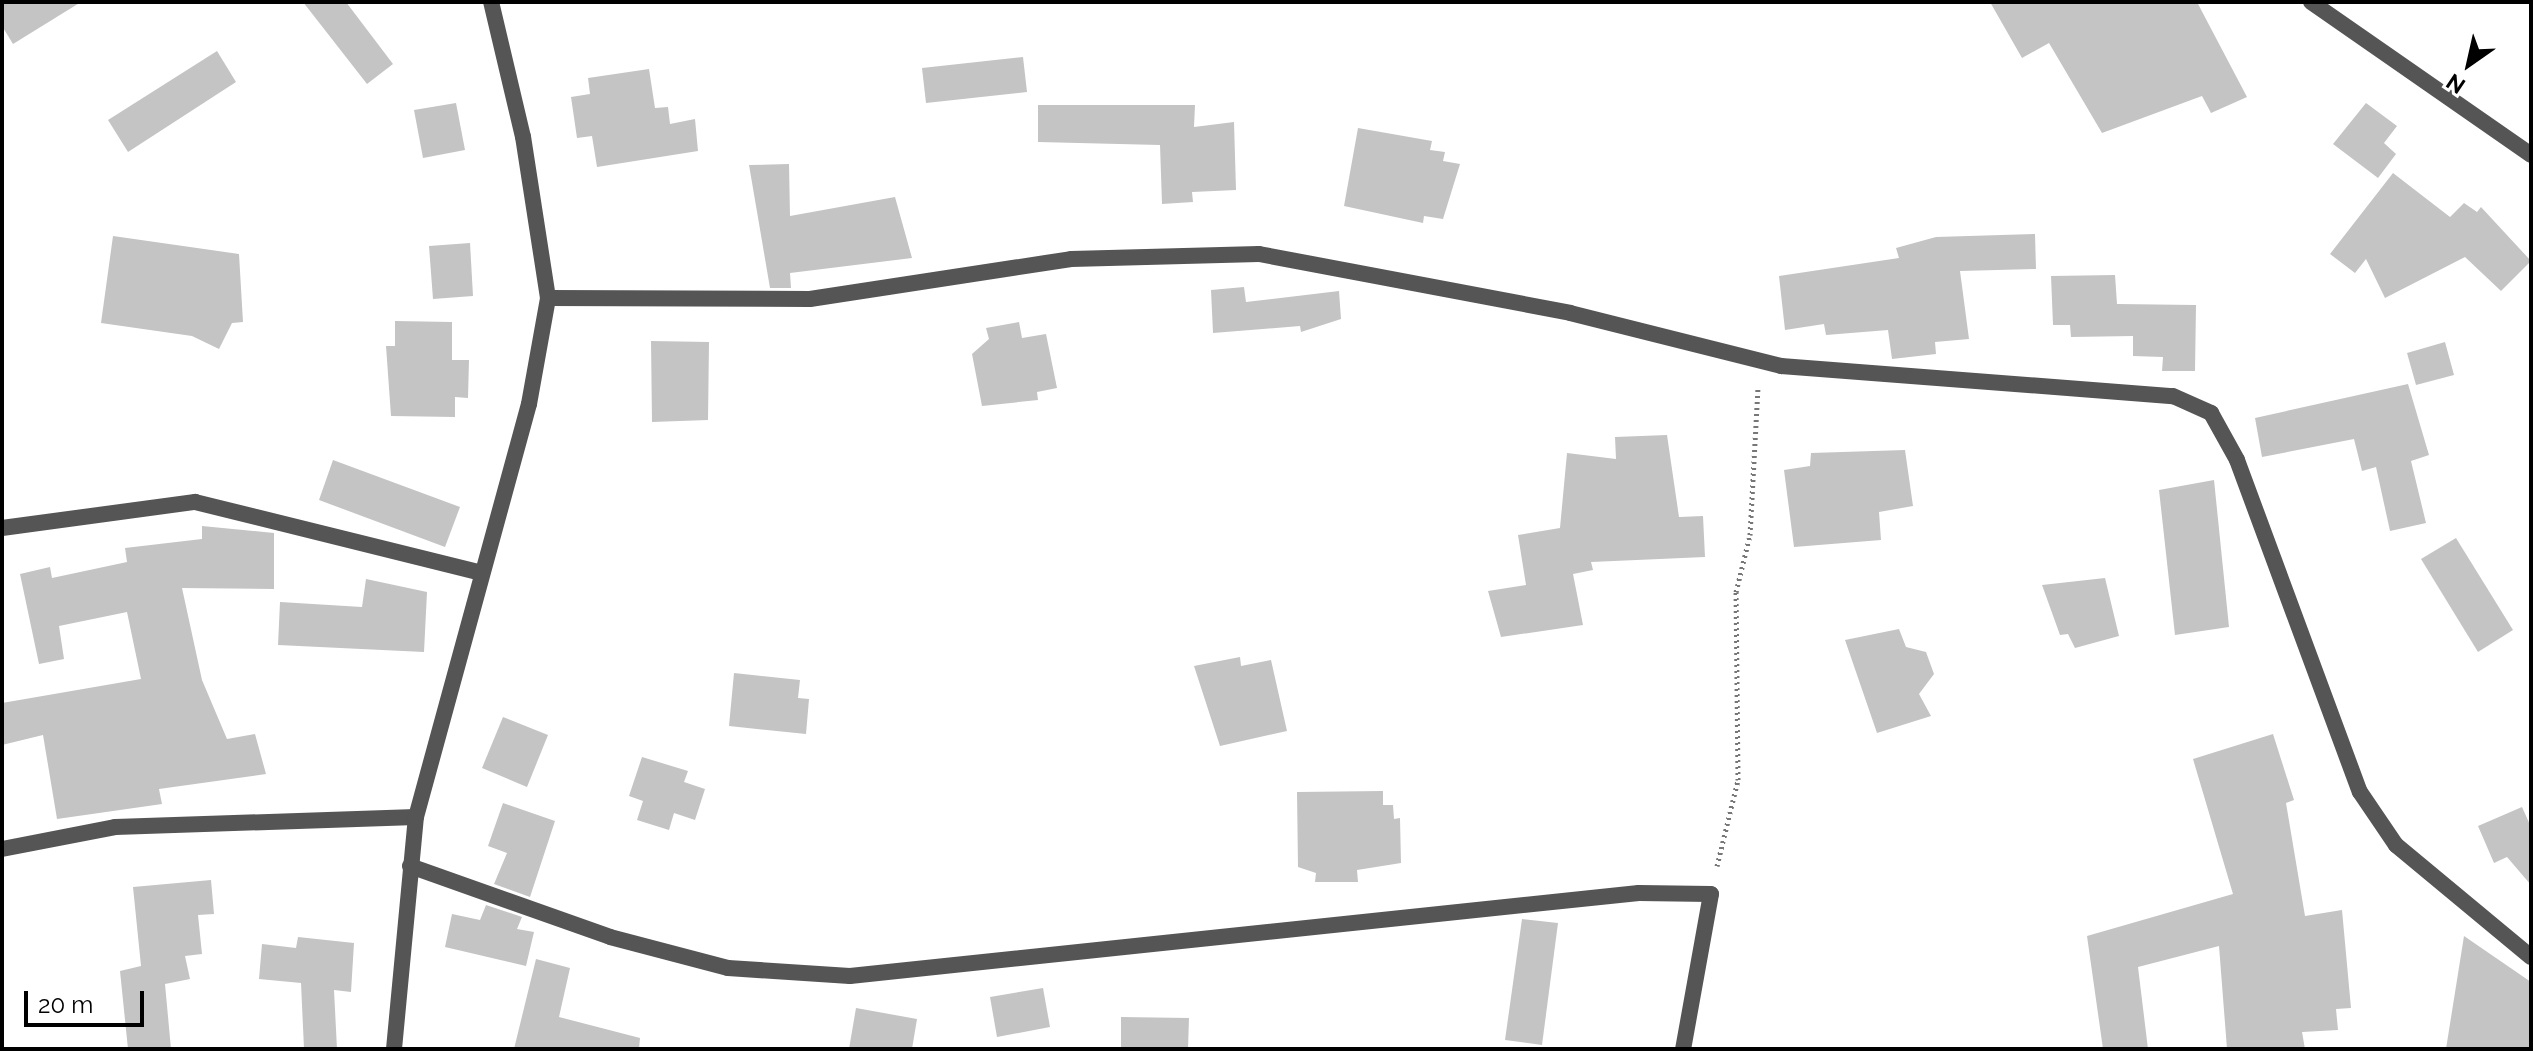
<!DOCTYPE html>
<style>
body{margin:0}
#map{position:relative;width:2533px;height:1051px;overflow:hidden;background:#fff;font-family:Raleway,sans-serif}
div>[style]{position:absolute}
.building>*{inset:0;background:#c4c4c4}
.path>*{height:5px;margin-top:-2.5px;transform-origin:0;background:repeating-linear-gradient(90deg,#777 0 2px,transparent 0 6px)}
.minor>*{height:16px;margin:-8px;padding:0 8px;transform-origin:8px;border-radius:8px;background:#555}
span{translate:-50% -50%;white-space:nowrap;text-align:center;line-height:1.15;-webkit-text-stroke:6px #fff;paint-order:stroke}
.frame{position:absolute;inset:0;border:4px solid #000;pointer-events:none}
.north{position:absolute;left:2429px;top:24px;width:80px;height:80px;-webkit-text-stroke:6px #fff;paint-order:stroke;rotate:214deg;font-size:22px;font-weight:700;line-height:32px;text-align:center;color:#000}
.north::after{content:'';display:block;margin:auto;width:28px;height:36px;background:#000;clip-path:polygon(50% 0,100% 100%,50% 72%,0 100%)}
.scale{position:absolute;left:24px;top:991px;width:120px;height:36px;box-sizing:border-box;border:4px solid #000;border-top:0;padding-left:10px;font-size:24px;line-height:28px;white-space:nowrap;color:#000;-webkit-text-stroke:6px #fff;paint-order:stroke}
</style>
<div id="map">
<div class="building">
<div style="clip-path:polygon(2px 2px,81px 2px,13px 44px,2px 26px)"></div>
<div style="clip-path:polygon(303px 2px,346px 2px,393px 64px,367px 84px)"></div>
<div style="clip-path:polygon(1990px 2px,2197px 2px,2247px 97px,2211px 113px,2202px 96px,2102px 133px,2049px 43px,2022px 58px)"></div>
<div style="clip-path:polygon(217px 51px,236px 82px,128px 152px,108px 120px)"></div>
<div style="clip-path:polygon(1023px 57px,1027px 92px,926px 103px,922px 68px)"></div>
<div style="clip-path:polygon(649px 69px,655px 108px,668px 107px,670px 124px,695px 119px,698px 151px,597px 167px,592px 136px,577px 138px,571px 97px,590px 94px,588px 78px)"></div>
<div style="clip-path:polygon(456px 103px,465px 150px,423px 158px,414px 110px)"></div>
<div style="clip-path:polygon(2366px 103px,2397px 126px,2384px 143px,2396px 154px,2378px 178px,2333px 144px)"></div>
<div style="clip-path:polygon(1038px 105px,1195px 105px,1194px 127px,1234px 122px,1236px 190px,1192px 192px,1193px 202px,1162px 204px,1160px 145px,1038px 142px)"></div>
<div style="clip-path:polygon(1358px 128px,1432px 141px,1430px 150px,1445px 152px,1443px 161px,1460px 164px,1443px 219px,1424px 216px,1423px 223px,1344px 206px)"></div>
<div style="clip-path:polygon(789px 164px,790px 216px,895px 197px,912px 258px,790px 273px,791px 288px,770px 288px,749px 165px)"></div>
<div style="clip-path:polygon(2393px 173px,2450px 217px,2464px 203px,2477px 212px,2481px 207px,2531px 261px,2501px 291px,2465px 257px,2385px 298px,2366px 259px,2355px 273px,2330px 254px)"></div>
<div style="clip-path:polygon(2035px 234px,2036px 269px,1960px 271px,1969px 339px,1935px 342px,1936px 354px,1892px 359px,1888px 330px,1826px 335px,1824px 324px,1785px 330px,1779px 276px,1899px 258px,1896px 248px,1936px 237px)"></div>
<div style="clip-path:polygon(113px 236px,239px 254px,243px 322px,232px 323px,219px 349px,192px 336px,101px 323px)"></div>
<div style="clip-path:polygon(470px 243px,473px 296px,433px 299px,429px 246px)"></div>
<div style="clip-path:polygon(2115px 275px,2117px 304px,2196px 305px,2195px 371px,2162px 371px,2163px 357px,2133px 356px,2133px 336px,2071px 337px,2070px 325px,2053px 325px,2051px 276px)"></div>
<div style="clip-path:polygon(1244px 287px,1246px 302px,1339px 291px,1341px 319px,1301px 332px,1300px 326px,1213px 333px,1211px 290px)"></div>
<div style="clip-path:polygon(395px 321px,452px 322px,452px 360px,469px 360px,468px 398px,455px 397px,455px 417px,391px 416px,386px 346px,395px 346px)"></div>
<div style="clip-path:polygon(1019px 322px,1022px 338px,1046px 334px,1057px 388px,1037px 392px,1038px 400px,982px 406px,972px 354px,989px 339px,986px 328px)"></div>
<div style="clip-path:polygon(651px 341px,709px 342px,708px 420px,652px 422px)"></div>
<div style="clip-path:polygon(2445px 342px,2454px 375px,2416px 385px,2407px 353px)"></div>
<div style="clip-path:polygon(2408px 384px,2429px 455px,2411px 461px,2426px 523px,2390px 531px,2376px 467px,2362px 471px,2354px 439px,2262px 457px,2255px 418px)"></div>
<div style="clip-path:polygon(1667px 435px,1679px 517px,1703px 516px,1705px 557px,1591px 562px,1593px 570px,1573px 574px,1583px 625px,1501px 637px,1488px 591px,1526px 585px,1518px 535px,1560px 528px,1567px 453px,1616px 459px,1615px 437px)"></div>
<div style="clip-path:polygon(1905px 450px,1913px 506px,1879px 512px,1881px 540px,1794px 547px,1784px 470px,1810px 466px,1811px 453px)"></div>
<div style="clip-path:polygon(333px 460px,460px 507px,445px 547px,319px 500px)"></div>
<div style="clip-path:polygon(2214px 480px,2229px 627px,2175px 635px,2159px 490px)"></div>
<div style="clip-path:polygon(202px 526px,274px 533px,274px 589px,182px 588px,202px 680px,227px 739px,255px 734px,266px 774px,159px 789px,162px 804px,57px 819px,43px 735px,2px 745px,2px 703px,141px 679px,127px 612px,59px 626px,64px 659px,39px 664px,20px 574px,50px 567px,52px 578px,127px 562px,125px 548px,202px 539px)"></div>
<div style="clip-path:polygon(2456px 538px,2513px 630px,2478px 652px,2421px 559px)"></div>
<div style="clip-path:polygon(2105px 578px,2119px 636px,2075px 648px,2068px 634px,2060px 635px,2042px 585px)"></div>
<div style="clip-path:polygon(366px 579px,427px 592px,424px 652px,278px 645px,280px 602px,362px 607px)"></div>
<div style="clip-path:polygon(1899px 629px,1906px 647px,1926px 652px,1934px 674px,1919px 694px,1931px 716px,1877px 733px,1845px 640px)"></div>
<div style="clip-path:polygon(1240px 657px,1241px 666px,1271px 660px,1287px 731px,1220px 746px,1194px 666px)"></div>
<div style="clip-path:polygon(734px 673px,800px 680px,798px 698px,809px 699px,806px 734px,729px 726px)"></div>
<div style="clip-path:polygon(503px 717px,548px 735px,527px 787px,482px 768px)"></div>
<div style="clip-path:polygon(2273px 734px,2294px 800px,2286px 803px,2305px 916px,2342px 910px,2351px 1008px,2336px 1009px,2338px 1030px,2302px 1032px,2305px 1049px,2227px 1049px,2219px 946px,2138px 967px,2148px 1049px,2103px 1049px,2087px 936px,2233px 894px,2193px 759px)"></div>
<div style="clip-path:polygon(642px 757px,688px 771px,684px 782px,705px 789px,695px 820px,674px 813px,669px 830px,637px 820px,643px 801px,629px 796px)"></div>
<div style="clip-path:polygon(1383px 791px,1383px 805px,1393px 805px,1394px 819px,1400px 818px,1401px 863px,1357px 870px,1358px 882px,1315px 882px,1316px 873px,1298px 867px,1297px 792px)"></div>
<div style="clip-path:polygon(503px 803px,555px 821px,530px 897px,494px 884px,507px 853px,488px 846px)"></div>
<div style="clip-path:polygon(2522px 807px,2531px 827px,2531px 885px,2507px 857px,2494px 863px,2478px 826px)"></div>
<div style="clip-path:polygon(211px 880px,214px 914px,198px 915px,202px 954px,185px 956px,190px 979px,165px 984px,171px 1049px,128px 1049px,120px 971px,141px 966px,133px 887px)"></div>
<div style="clip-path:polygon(486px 905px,522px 917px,517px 929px,534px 932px,526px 966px,445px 947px,452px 914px,480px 920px)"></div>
<div style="clip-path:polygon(1522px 919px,1558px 923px,1542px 1045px,1505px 1040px)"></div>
<div style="clip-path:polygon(2464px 936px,2531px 982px,2531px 1049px,2446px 1049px)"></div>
<div style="clip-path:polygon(298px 937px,354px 943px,351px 992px,334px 990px,337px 1049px,304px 1049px,301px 983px,259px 979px,262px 944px,296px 948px)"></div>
<div style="clip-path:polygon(536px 959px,570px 968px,559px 1017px,640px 1038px,639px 1049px,514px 1049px)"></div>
<div style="clip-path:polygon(1043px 988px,1050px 1027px,997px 1037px,990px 997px)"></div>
<div style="clip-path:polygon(856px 1008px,917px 1019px,912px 1049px,849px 1049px)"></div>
<div style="clip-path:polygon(1121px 1017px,1189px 1018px,1188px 1049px,1121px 1049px)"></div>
</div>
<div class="path">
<div style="left:1717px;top:866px;width:89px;rotate:-76.3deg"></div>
<div style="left:1738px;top:780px;width:188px;rotate:-90.6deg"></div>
<div style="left:1736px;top:592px;width:59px;rotate:-76.2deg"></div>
<div style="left:1750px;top:535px;width:147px;rotate:-86.9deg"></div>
</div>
<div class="minor">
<div style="left:2311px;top:2px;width:268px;rotate:34.8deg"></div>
<div style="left:548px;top:298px;width:262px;rotate:0.2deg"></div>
<div style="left:810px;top:299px;width:264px;rotate:-8.7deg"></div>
<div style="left:1071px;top:259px;width:188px;rotate:-1.5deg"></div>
<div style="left:1259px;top:254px;width:317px;rotate:10.7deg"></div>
<div style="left:1570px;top:313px;width:218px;rotate:14.1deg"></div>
<div style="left:1781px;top:366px;width:393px;rotate:4.4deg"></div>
<div style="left:2173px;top:396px;width:42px;rotate:24.1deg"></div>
<div style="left:2211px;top:413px;width:54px;rotate:61deg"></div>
<div style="left:2237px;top:460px;width:354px;rotate:69.7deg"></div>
<div style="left:2360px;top:792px;width:64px;rotate:55.8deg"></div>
<div style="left:2396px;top:845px;width:175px;rotate:39.7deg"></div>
<div style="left:2px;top:528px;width:195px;rotate:-7.7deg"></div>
<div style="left:195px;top:502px;width:295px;rotate:13.9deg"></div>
<div style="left:2px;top:849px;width:115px;rotate:-11deg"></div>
<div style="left:115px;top:827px;width:301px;rotate:-1.9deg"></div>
<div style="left:410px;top:866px;width:212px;rotate:19.5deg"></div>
<div style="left:610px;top:937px;width:122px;rotate:14.7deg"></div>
<div style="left:728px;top:968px;width:122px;rotate:3.8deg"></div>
<div style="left:850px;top:976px;width:793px;rotate:-6.01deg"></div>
<div style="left:1639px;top:893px;width:72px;rotate:0.8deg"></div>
<div style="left:1711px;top:894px;width:158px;rotate:100.2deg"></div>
<div style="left:394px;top:1049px;width:233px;rotate:-84.6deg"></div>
<div style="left:416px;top:817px;width:428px;rotate:-74.7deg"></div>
<div style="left:529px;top:404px;width:108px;rotate:-79.8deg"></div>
<div style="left:548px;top:298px;width:163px;rotate:-98.8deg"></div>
<div style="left:523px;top:137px;width:139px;rotate:-103.3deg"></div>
</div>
<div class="frame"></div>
<div class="north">N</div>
<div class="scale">20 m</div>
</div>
